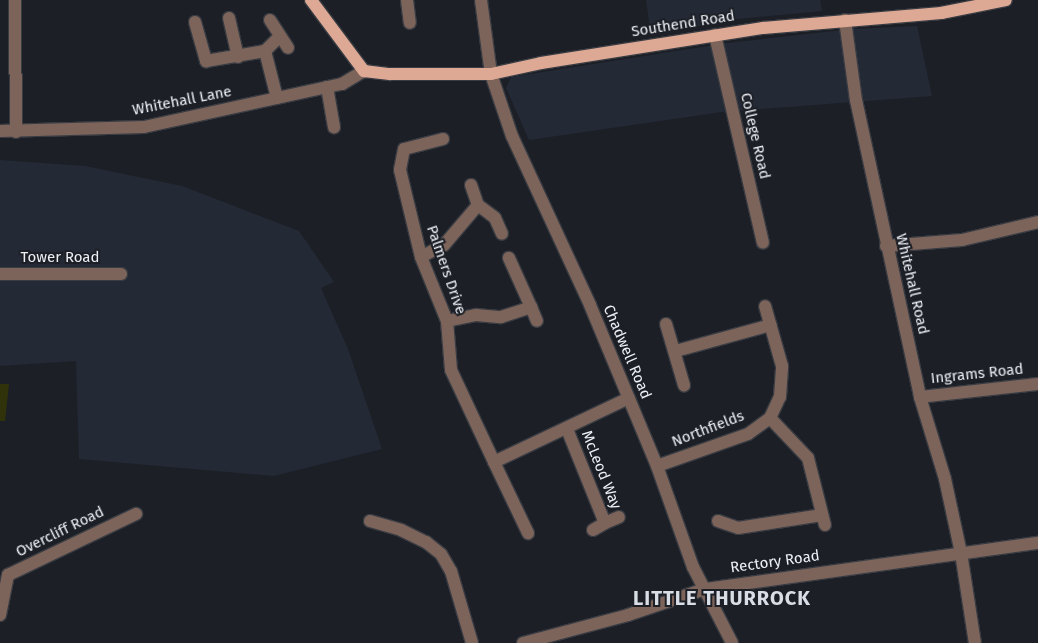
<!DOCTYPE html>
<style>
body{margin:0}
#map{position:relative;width:1038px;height:643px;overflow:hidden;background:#1c1f26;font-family:"Fira Sans",sans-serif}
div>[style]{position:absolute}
.built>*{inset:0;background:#232935}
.green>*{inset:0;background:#303309}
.roads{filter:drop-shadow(1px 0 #393c43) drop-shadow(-1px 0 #393c43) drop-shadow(0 1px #393c43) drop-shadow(0 -1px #393c43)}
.minor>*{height:12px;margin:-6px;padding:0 6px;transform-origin:6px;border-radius:6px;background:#7d645a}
.major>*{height:12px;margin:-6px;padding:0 6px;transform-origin:6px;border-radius:6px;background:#dea994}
span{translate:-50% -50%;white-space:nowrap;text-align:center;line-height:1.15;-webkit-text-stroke:4px #1c1f26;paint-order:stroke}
.street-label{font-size:15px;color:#edf0f5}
.district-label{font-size:20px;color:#d8dde6;font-weight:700;letter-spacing:1px}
</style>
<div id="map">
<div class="built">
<div style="clip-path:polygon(646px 0,820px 0,822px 11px,737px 19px,651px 35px)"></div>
<div style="clip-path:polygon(917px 26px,932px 96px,722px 112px,529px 140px,506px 88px,511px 77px,727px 43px,853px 29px)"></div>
<div style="clip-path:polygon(0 160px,85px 166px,182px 186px,299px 231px,334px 282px,321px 288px,348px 349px,382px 449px,274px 476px,79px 459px,76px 361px,0 366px)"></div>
</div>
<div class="green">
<div style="clip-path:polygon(0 384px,9px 384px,5px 421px,0 421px)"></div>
</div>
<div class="roads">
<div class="minor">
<div style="left:15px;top:0;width:132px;rotate:89.6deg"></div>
<div style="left:407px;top:0;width:23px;rotate:83deg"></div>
<div style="left:481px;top:0;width:75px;rotate:82.3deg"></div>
<div style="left:491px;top:74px;width:65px;rotate:71.3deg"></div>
<div style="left:512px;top:136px;width:186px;rotate:65.2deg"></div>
<div style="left:590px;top:305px;width:174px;rotate:67.4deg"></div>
<div style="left:657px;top:466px;width:107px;rotate:70.4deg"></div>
<div style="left:693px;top:567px;width:85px;rotate:62.8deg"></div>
<div style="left:229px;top:18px;width:40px;rotate:77deg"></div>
<div style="left:270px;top:20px;width:33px;rotate:57deg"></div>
<div style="left:845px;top:20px;width:81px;rotate:82.2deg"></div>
<div style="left:856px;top:100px;width:304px;rotate:77.8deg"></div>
<div style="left:920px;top:397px;width:86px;rotate:73deg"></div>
<div style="left:945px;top:479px;width:76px;rotate:77.8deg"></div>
<div style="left:961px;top:553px;width:91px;rotate:81.2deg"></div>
<div style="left:195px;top:22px;width:41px;rotate:74.2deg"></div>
<div style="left:206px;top:61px;width:60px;rotate:-9.6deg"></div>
<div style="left:715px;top:35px;width:213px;rotate:77deg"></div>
<div style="left:327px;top:87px;width:41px;rotate:80.1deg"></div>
<div style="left:277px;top:98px;width:49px;rotate:-104.3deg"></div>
<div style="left:265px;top:51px;width:21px;rotate:-45deg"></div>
<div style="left:0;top:131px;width:144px;rotate:-1.6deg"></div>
<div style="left:144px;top:127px;width:203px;rotate:-12.3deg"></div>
<div style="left:342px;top:84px;width:26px;rotate:-31deg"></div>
<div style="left:443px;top:139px;width:40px;rotate:165.6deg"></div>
<div style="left:404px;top:149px;width:21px;rotate:101deg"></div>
<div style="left:400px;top:170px;width:89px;rotate:76.4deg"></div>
<div style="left:421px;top:257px;width:69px;rotate:67.9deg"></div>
<div style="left:447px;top:321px;width:49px;rotate:85.3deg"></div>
<div style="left:451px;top:370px;width:102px;rotate:64.9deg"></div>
<div style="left:494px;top:462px;width:149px;rotate:-25.4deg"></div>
<div style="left:471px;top:185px;width:21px;rotate:71deg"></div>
<div style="left:478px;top:205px;width:21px;rotate:37deg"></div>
<div style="left:495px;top:218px;width:17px;rotate:66deg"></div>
<div style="left:886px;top:246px;width:76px;rotate:-4.5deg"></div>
<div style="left:962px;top:240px;width:78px;rotate:-13.3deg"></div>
<div style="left:421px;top:257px;width:26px;rotate:-28deg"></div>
<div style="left:444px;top:245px;width:52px;rotate:-49.6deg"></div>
<div style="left:0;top:274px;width:121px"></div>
<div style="left:531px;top:307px;width:15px;rotate:67deg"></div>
<div style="left:447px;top:321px;width:30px;rotate:-12deg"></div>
<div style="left:476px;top:315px;width:25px;rotate:5deg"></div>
<div style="left:501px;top:317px;width:32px;rotate:-18deg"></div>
<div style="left:531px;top:307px;width:54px;rotate:-114.2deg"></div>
<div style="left:666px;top:324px;width:64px;rotate:73.6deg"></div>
<div style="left:676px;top:351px;width:98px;rotate:-15.3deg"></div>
<div style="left:920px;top:397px;width:119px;rotate:-6.3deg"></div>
<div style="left:770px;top:418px;width:55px;rotate:46.5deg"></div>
<div style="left:808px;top:458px;width:69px;rotate:75.8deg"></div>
<div style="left:567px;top:429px;width:101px;rotate:68deg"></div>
<div style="left:605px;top:523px;width:15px;rotate:-23deg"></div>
<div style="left:494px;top:462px;width:79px;rotate:64.4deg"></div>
<div style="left:657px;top:466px;width:96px;rotate:-19.4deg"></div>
<div style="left:748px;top:434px;width:27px;rotate:-36deg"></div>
<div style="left:770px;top:418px;width:23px;rotate:-65deg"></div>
<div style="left:780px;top:397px;width:31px;rotate:-86deg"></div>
<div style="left:782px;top:366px;width:62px;rotate:-105.8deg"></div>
<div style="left:370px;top:521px;width:32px;rotate:16deg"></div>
<div style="left:401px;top:530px;width:28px;rotate:26deg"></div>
<div style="left:426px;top:542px;width:19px;rotate:39deg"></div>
<div style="left:441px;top:554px;width:20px;rotate:60deg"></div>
<div style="left:451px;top:571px;width:75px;rotate:73.7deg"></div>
<div style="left:718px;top:521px;width:21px;rotate:19deg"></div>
<div style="left:738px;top:528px;width:85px;rotate:-8.8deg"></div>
<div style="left:593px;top:530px;width:14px;rotate:-30deg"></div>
<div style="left:0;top:615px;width:41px;rotate:-78.7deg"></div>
<div style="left:8px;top:575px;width:142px;rotate:-25.5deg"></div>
<div style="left:523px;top:643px;width:109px;rotate:-14.9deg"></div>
<div style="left:628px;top:615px;width:81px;rotate:-18.7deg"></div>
<div style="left:705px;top:589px;width:336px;rotate:-7.9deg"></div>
</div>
<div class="major">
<div style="left:311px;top:0;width:89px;rotate:53.3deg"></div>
<div style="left:364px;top:71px;width:26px;rotate:7deg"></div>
<div style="left:390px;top:74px;width:101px"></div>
<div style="left:491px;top:74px;width:51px;rotate:-12.4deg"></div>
<div style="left:541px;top:63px;width:225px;rotate:-9deg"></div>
<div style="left:763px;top:28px;width:179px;rotate:-4.8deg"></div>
<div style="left:941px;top:13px;width:66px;rotate:-11.3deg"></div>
</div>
</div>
<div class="street-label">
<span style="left:683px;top:24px;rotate:-9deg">Southend Road</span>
<span style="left:182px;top:101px;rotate:-11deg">Whitehall Lane</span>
<span style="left:755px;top:136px;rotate:77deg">College Road</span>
<span style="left:60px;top:258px">Tower Road</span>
<span style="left:446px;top:270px;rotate:71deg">Palmers Drive</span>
<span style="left:912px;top:284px;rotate:77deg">Whitehall Road</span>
<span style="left:627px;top:352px;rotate:67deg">Chadwell Road</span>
<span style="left:977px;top:374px;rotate:-6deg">Ingrams Road</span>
<span style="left:708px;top:429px;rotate:-21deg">Northfields</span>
<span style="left:601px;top:470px;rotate:68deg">McLeod Way</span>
<span style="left:60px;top:532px;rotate:-26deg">Overcliff Road</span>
<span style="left:775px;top:562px;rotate:-8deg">Rectory Road</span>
</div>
<div class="district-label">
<span style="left:722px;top:598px">LITTLE THURROCK</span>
</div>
</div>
